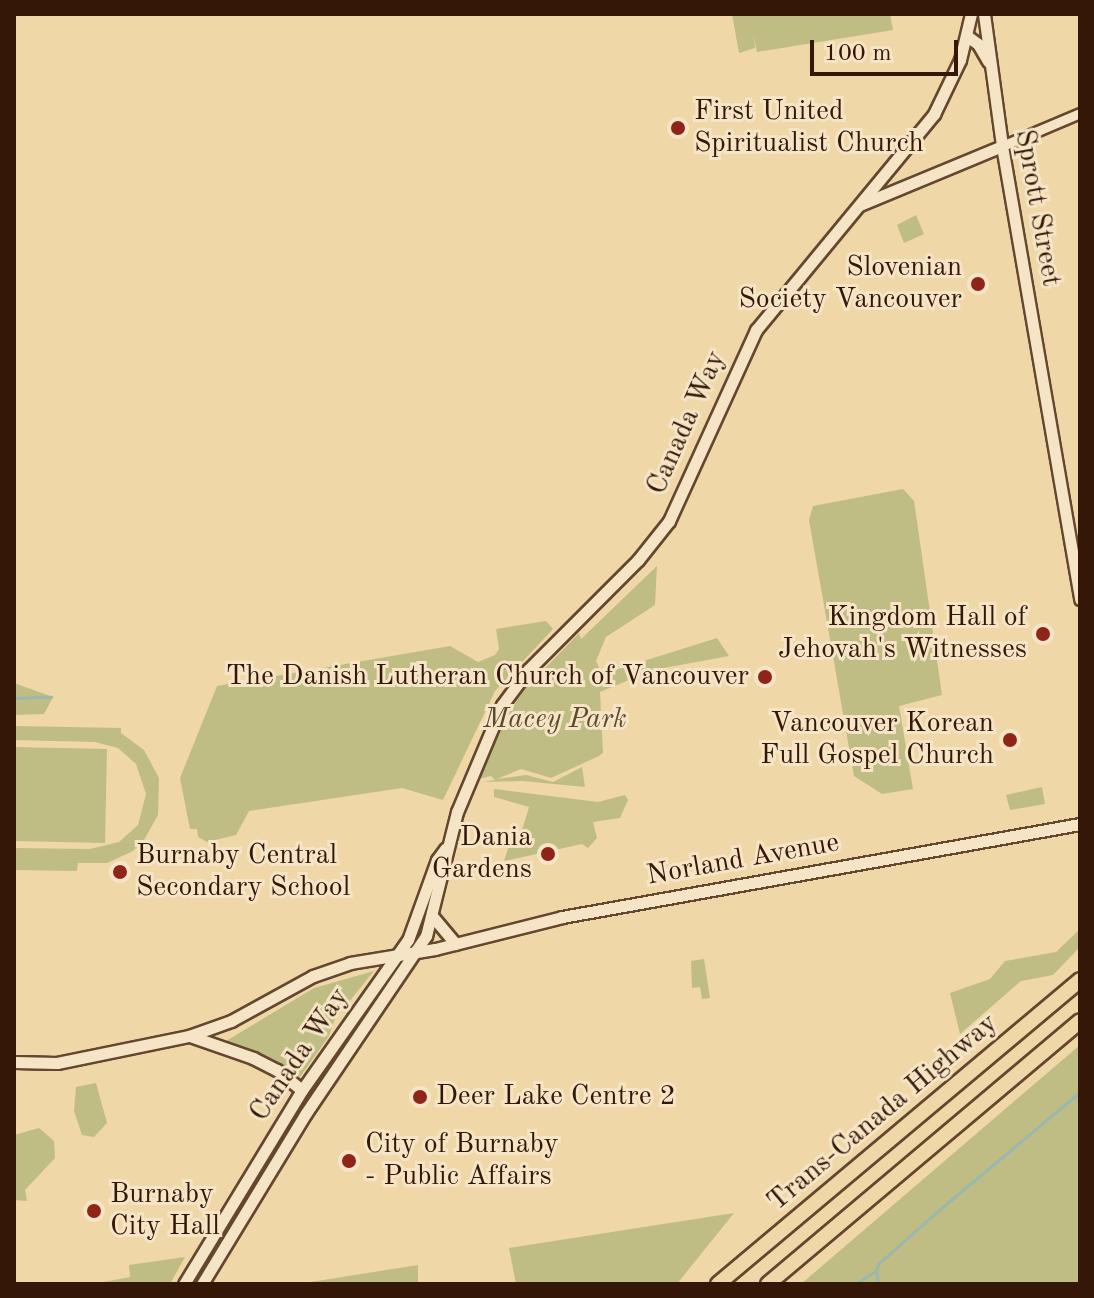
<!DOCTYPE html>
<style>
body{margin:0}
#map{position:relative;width:1094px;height:1298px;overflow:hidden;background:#efd7a8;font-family:"Old Standard TT",serif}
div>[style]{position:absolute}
.green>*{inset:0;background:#bfbd84}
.stream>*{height:3px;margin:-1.5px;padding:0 1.5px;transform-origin:1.5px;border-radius:1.5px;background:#9bb8af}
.roads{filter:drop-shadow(2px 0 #63472e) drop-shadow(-2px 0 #63472e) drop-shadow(0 2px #63472e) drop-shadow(0 -2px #63472e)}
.tertiary>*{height:9px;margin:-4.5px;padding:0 4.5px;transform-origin:4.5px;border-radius:4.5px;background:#f5e5c6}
.secondary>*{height:11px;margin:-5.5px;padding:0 5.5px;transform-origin:5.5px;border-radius:5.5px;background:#f5e5c6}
.motorway>*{height:14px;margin:-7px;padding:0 7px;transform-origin:7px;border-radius:7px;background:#efd7a8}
.dots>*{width:22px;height:22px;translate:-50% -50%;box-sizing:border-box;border:4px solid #f5e5c6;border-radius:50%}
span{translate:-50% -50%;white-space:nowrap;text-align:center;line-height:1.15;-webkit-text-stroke:6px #f5e5c6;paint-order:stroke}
.poi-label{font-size:28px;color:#341706}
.left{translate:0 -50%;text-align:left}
.right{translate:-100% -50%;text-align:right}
.street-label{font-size:28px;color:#341706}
.park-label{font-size:28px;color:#5e492c;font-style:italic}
.frame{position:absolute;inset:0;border:16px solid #341706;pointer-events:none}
.scale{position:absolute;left:810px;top:40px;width:148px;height:36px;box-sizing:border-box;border:4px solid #341706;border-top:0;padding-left:10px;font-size:24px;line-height:28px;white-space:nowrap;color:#341706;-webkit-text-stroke:6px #f5e5c6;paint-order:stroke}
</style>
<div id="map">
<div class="green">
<div style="clip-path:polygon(732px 14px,890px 14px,893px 30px,757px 52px,753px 35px,755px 48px,739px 53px)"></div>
<div style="clip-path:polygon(916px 215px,924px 234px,904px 243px,897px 225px)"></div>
<div style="clip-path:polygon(903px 489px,914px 501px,942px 695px,899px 706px,913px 789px,882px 794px,854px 776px,809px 520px,813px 506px)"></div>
<div style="clip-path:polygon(657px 566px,655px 605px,606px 637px,596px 661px,602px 674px,717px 638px,729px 656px,653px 670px,600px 692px,603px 753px,599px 756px,551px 778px,521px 769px,497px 779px,526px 775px,553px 782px,582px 767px,585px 787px,523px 781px,483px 782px,495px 780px,491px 776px,479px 779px,508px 714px,525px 689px,579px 633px,581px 639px)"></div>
<div style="clip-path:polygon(546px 621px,553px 629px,495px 691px,443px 800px,402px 788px,249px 811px,236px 835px,207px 842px,198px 837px,197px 829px,190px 829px,180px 778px,217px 686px,450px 646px,478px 662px,495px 655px,499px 649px,496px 629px)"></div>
<div style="clip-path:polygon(14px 683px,53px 697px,44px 714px,14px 715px)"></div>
<div style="clip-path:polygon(14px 726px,121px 728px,121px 733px,144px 750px,159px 778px,158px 815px,144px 840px,133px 851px,107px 863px,78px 863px,77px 871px,14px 870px,14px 848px,90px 849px,119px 842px,138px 825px,146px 794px,136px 764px,118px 748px,95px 742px,14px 740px)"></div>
<div style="clip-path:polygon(14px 747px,107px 749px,105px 843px,14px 841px)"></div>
<div style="clip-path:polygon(1042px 787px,1045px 804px,1010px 810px,1006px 795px)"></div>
<div style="clip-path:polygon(494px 789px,598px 802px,625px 795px,628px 800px,620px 818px,593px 822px,597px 838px,588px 848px,582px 844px,504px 861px,511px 839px,519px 841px,529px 807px,494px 797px)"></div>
<div style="clip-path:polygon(1080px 929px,1080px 947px,1053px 975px,1021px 981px,960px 1034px,950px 993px,990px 979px,1005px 961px,1056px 952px)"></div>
<div style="clip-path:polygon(704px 959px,710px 998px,702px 999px,700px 987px,692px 988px,691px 961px)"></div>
<div style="clip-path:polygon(374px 971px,335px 1019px,329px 1036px,300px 1077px,246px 1049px,221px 1044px,314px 988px)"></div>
<div style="clip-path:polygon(1080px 1045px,1080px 1284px,801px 1284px)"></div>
<div style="clip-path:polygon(96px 1083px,107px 1123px,94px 1137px,82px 1135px,74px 1111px,76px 1087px)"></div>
<div style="clip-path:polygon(39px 1128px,54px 1141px,55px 1158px,25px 1190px,27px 1201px,14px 1200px,14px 1135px)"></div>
<div style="clip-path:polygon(734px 1213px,677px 1284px,516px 1284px,509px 1248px)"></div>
<div style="clip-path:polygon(185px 1257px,170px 1284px,93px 1284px,130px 1277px,129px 1265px)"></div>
<div style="clip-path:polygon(418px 1265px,418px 1284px,298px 1284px)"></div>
</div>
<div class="stream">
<div style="left:14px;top:698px;width:37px;rotate:-2deg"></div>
<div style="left:876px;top:1271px;width:13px;rotate:81deg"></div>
<div style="left:855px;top:1284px;width:25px;rotate:-32deg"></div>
<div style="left:876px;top:1271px;width:7px;rotate:-74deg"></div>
<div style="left:878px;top:1264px;width:83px;rotate:-41.6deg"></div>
<div style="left:940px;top:1209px;width:182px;rotate:-39.9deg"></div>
</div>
<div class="roads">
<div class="tertiary">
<div style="left:1002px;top:146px;width:85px;rotate:-22.9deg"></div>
</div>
<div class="secondary">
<div style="left:984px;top:14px;width:133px;rotate:82.2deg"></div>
<div style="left:1002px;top:146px;width:460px;rotate:80.2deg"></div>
<div style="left:967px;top:36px;width:14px;rotate:36deg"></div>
<div style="left:978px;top:44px;width:20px;rotate:60deg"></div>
<div style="left:862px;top:204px;width:152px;rotate:-22.5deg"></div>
<div style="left:433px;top:917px;width:35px;rotate:50deg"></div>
<div style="left:190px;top:1036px;width:67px;rotate:19.2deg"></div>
<div style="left:253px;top:1058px;width:27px;rotate:27deg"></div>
<div style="left:277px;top:1070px;width:32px;rotate:39deg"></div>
<div style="left:14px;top:1062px;width:43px;rotate:1.3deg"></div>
<div style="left:57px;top:1063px;width:135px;rotate:-11.6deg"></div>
<div style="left:189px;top:1036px;width:45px;rotate:-19.7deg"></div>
<div style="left:231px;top:1021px;width:94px;rotate:-28.8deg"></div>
<div style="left:313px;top:976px;width:39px;rotate:-19deg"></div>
<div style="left:350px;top:963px;width:86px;rotate:-9.4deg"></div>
<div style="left:435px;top:949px;width:131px;rotate:-14.1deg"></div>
<div style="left:562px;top:917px;width:526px;rotate:-10.18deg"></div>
<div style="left:184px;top:1284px;width:227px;rotate:-58.7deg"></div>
<div style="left:302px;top:1090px;width:184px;rotate:-54.8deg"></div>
<div style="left:408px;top:940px;width:85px;rotate:-70.1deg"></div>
<div style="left:437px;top:860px;width:14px;rotate:-54deg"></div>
<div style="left:202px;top:1284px;width:200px;rotate:-58.7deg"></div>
<div style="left:306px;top:1113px;width:214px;rotate:-55.9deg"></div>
<div style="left:426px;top:936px;width:128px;rotate:-76deg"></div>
<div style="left:457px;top:812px;width:116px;rotate:-67.2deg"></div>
<div style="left:502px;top:705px;width:44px;rotate:-53.4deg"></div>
<div style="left:528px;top:670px;width:156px;rotate:-45deg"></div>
<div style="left:638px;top:560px;width:50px;rotate:-51.5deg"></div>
<div style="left:669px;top:521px;width:210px;rotate:-65.5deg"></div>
<div style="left:756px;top:330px;width:280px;rotate:-50.5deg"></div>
<div style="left:934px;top:114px;width:60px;rotate:-64.3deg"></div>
<div style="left:960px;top:60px;width:47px;rotate:-76.6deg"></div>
</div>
<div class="motorway">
<div style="left:718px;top:1284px;width:473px;rotate:-40deg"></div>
<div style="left:768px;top:1284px;width:408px;rotate:-40.1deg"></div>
</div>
</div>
<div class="dots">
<div style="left:678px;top:128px;background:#8f2418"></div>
<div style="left:978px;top:284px;background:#8f2418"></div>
<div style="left:1043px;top:634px;background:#8f2418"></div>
<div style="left:765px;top:677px;background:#8f2418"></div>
<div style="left:1010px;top:740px;background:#8f2418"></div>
<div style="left:548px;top:854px;background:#8f2418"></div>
<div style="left:120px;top:872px;background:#8f2418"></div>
<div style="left:420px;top:1097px;background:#8f2418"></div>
<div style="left:349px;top:1161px;background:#8f2418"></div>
<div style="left:94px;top:1211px;background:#8f2418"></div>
</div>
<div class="poi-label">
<span class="left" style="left:694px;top:128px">First United<br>Spiritualist Church</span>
<span class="right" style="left:962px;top:284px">Slovenian<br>Society Vancouver</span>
<span class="right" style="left:1027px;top:634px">Kingdom Hall of<br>Jehovah's Witnesses</span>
<span class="right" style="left:749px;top:677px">The Danish Lutheran Church of Vancouver</span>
<span class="right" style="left:994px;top:740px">Vancouver Korean<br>Full Gospel Church</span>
<span class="right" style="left:532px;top:854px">Dania<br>Gardens</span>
<span class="left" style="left:136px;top:872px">Burnaby Central<br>Secondary School</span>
<span class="left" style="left:436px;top:1097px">Deer Lake Centre 2</span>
<span class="left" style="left:365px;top:1161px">City of Burnaby<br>- Public Affairs</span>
<span class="left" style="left:110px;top:1211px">Burnaby<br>City Hall</span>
</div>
<div class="street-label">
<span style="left:1037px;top:208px;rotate:80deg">Sprott Street</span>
<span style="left:687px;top:423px;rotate:-66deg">Canada Way</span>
<span style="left:743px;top:860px;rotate:-10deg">Norland Avenue</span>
<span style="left:300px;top:1055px;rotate:-56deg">Canada Way</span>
<span style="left:883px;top:1113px;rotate:-40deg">Trans-Canada Highway</span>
</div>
<div class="park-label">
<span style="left:555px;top:720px">Macey Park</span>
</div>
<div class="frame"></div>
<div class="scale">100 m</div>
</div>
